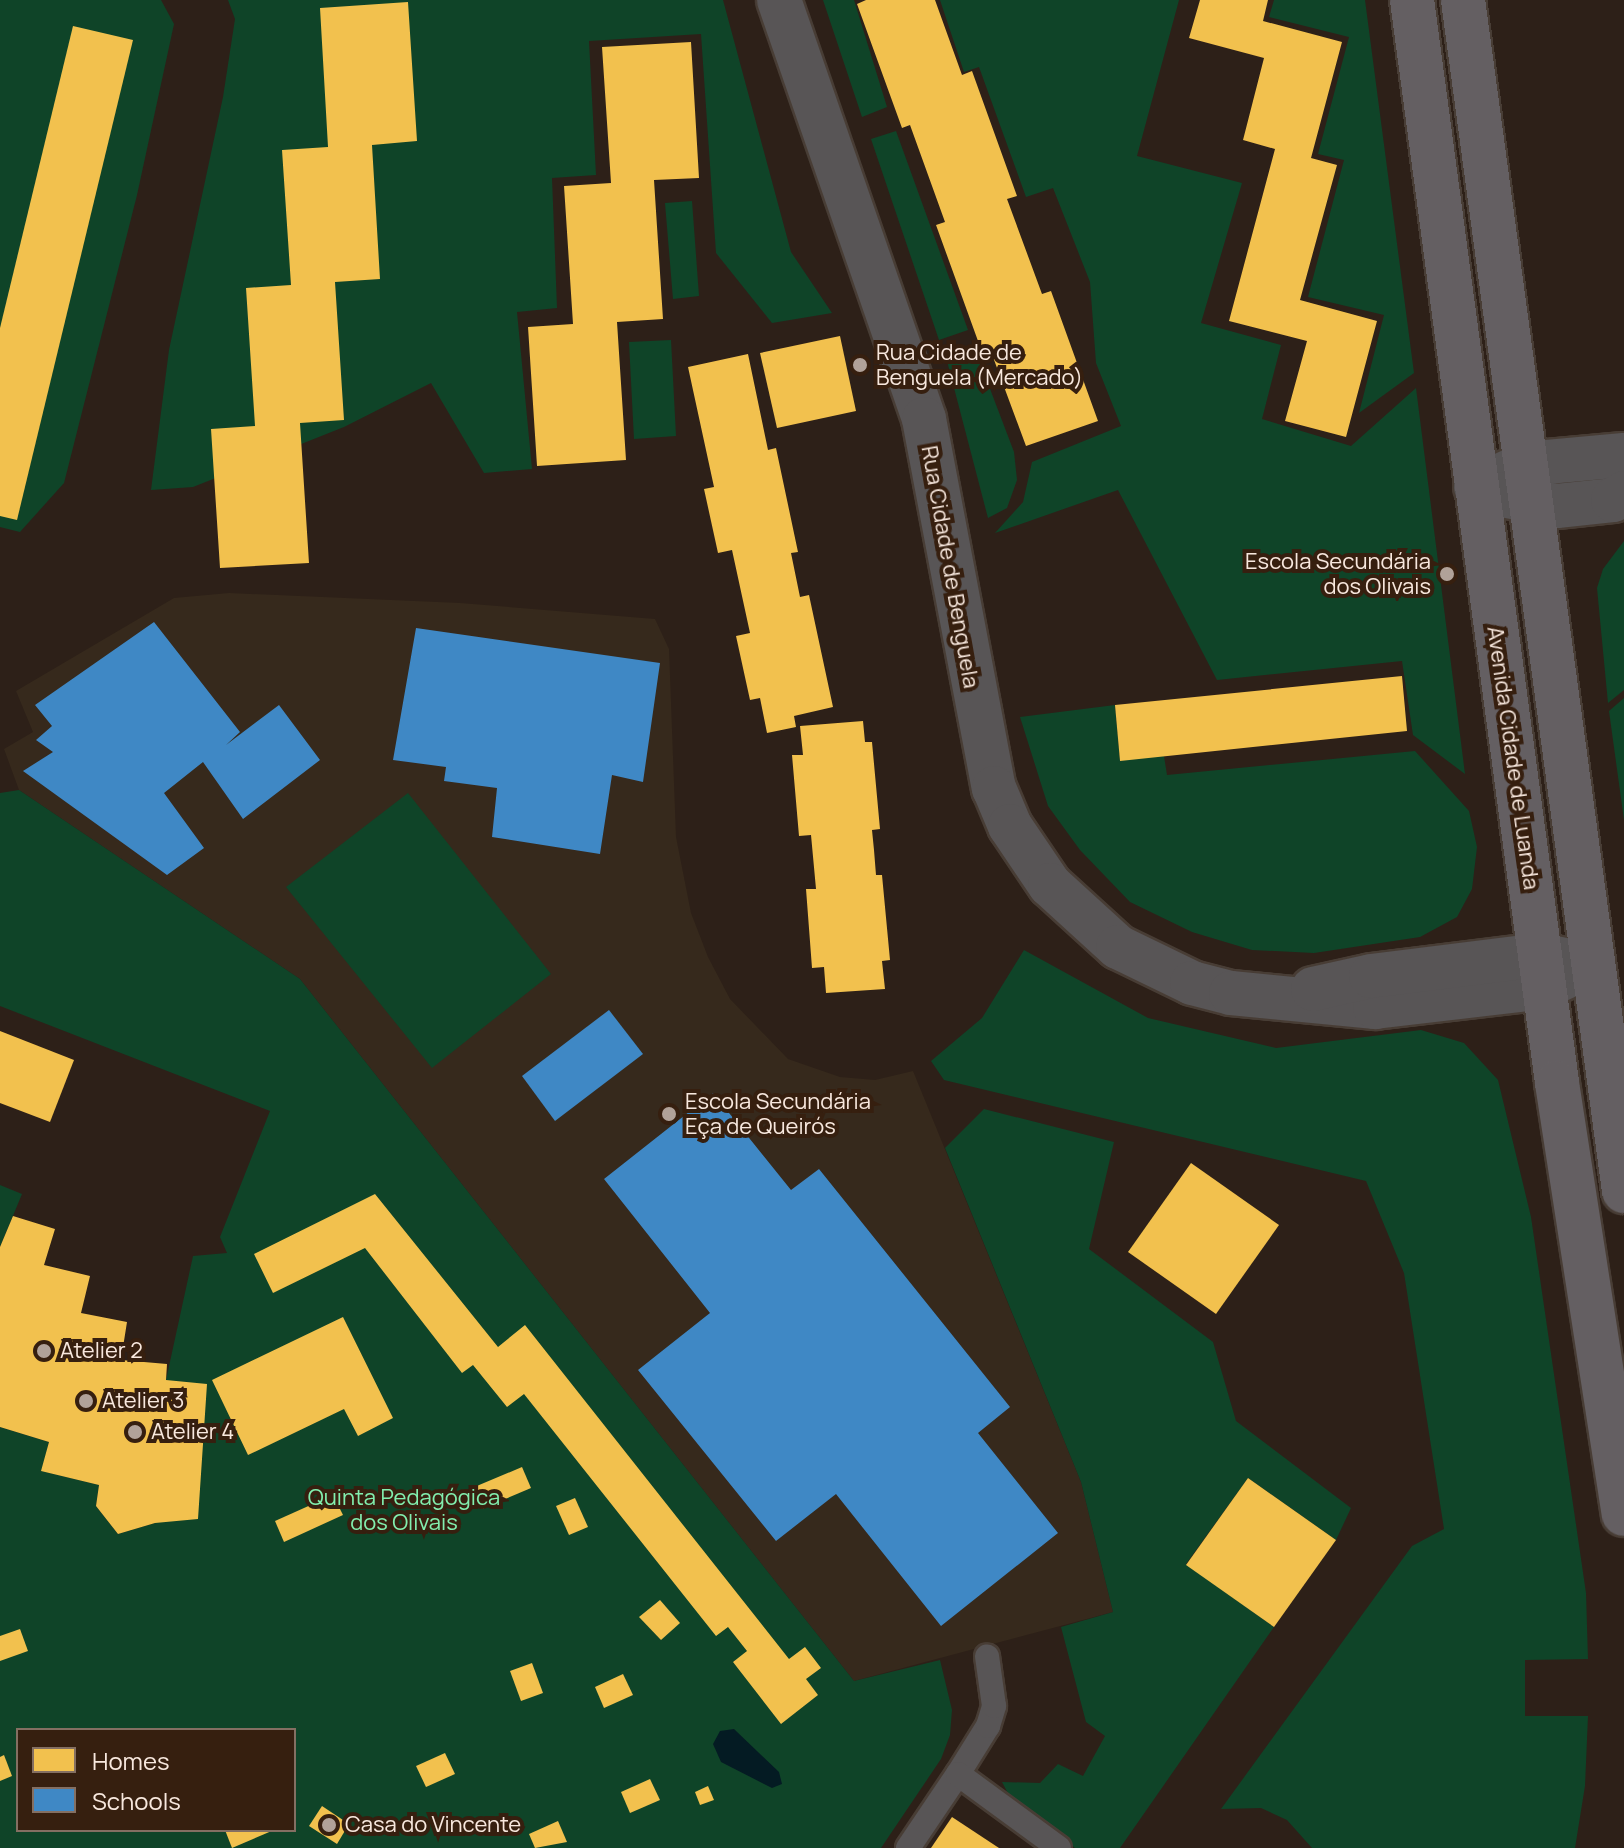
<!DOCTYPE html>
<meta charset="utf-8">
<style>
body{margin:0}
#map{position:relative;width:1624px;height:1848px;overflow:hidden;background:#2d2018;font-family:Manrope,sans-serif}
div>[style]{position:absolute}
.education>*{inset:0;background:#36291c}
.green>*{inset:0;background:#0f4428}
.water>*{inset:0;background:#041b23}
.homes>*{inset:0;background:#f2c14e}
.schools>*{inset:0;background:#3f88c5}
.roads{filter:drop-shadow(2px 0 #483d35) drop-shadow(-2px 0 #483d35) drop-shadow(0 2px #483d35) drop-shadow(0 -2px #483d35)}
.service>*{height:24px;margin:-12px;padding:0 12px;transform-origin:12px;border-radius:12px;background:#585556}
.minor>*{height:44px;margin:-22px;padding:0 22px;transform-origin:22px;border-radius:22px;background:#585556}
.secondary>*{height:44px;margin:-22px;padding:0 22px;transform-origin:22px;border-radius:22px;background:#645f62}
.dots>*{width:22px;height:22px;translate:-50% -50%;box-sizing:border-box;border:4px solid #361f0f;border-radius:50%}
span{translate:-50% -50%;white-space:nowrap;text-align:center;line-height:1.15;-webkit-text-stroke:8px #361f0f;paint-order:stroke}
.poi-label{font-size:22px;color:#f8e8de}
.left{translate:0 -50%;text-align:left}
.right{translate:-100% -50%;text-align:right}
.street-label{font-size:22px;color:#f8e8de}
.park-label{font-size:22px;color:#82efaf}
.legend{position:absolute;left:16px;top:1728px;width:280px;height:104px;box-sizing:border-box;background:#361f0f;border:2px solid #846f62;margin:0;padding:10px 14px;list-style:none;font-size:24px;color:#f8e8de}
.legend li{display:flex;align-items:center;gap:16px;height:40px}
.legend b{width:40px;border:2px solid #846f62}
</style>
<div id="map">
<div class="education">
<div style="clip-path:polygon(229px 593px,460px 603px,655px 619px,669px 649px,676px 837px,691px 913px,708px 957px,730px 999px,788px 1059px,840px 1077px,875px 1080px,913px 1071px,1081px 1482px,1113px 1612px,854px 1681px,300px 979px,19px 790px,4px 749px,33px 732px,16px 691px,174px 598px)"></div>
</div>
<div class="green">
<div style="clip-path:polygon(0 0,161px 0,174px 24px,137px 195px,64px 483px,20px 532px,0 527px)"></div>
<div style="clip-path:polygon(228px 0,723px 0,791px 252px,832px 313px,772px 323px,716px 253px,701px 34px,589px 41px,596px 175px,552px 178px,557px 308px,517px 312px,532px 469px,484px 473px,431px 383px,344px 427px,193px 487px,151px 490px,169px 350px,223px 97px,235px 19px)"></div>
<div style="clip-path:polygon(823px 0,854px 0,887px 107px,862px 117px)"></div>
<div style="clip-path:polygon(940px 0,1179px 0,1137px 156px,1242px 183px,1201px 323px,1281px 345px,1262px 419px,1351px 446px,1416px 388px,1465px 774px,1413px 735px,1402px 661px,1217px 680px,1118px 490px,995px 533px,1023px 502px,1032px 462px,1121px 426px,1096px 363px,1090px 282px,1053px 188px,1026px 197px,979px 67px,964px 72px)"></div>
<div style="clip-path:polygon(1274px 0,1365px 0,1414px 373px,1359px 413px,1384px 315px,1308px 297px,1344px 160px,1318px 154px,1349px 37px,1269px 17px)"></div>
<div style="clip-path:polygon(896px 131px,968px 330px,939px 340px,871px 139px)"></div>
<div style="clip-path:polygon(692px 201px,699px 296px,673px 299px,665px 203px)"></div>
<div style="clip-path:polygon(671px 340px,676px 436px,634px 439px,629px 342px)"></div>
<div style="clip-path:polygon(976px 352px,1014px 452px,1017px 480px,1007px 508px,988px 518px,947px 361px)"></div>
<div style="clip-path:polygon(1624px 541px,1624px 690px,1608px 703px,1597px 588px,1603px 569px)"></div>
<div style="clip-path:polygon(1624px 698px,1624px 820px,1609px 711px)"></div>
<div style="clip-path:polygon(1115px 705px,1120px 760px,1164px 756px,1167px 775px,1415px 751px,1469px 811px,1477px 847px,1472px 889px,1457px 917px,1420px 937px,1314px 953px,1252px 950px,1192px 932px,1130px 902px,1080px 850px,1048px 806px,1020px 717px)"></div>
<div style="clip-path:polygon(evenodd,19px 790px,300px 979px,854px 1681px,940px 1660px,952px 1710px,950px 1735px,941px 1759px,881px 1848px,0 1848px,0 1427px,49px 1442px,42px 1471px,99px 1485px,96px 1506px,118px 1534px,155px 1523px,166px 1380px,193px 1256px,227px 1253px,220px 1237px,270px 1111px,0 1006px,0 793px,19px 790px,18px 1730px,294px 1730px,294px 1830px,18px 1830px,18px 1730px)"></div>
<div style="clip-path:polygon(408px 793px,551px 974px,432px 1068px,286px 887px)"></div>
<div style="clip-path:polygon(1024px 950px,1148px 1018px,1276px 1048px,1421px 1030px,1464px 1043px,1498px 1080px,1531px 1217px,1586px 1593px,1588px 1659px,1525px 1660px,1525px 1716px,1588px 1716px,1585px 1786px,1575px 1848px,1312px 1848px,1287px 1820px,1261px 1808px,1221px 1809px,1412px 1546px,1444px 1529px,1404px 1273px,1366px 1181px,944px 1080px,931px 1061px,982px 1018px)"></div>
<div style="clip-path:polygon(984px 1109px,1114px 1142px,1089px 1249px,1213px 1342px,1236px 1421px,1351px 1508px,1336px 1540px,1248px 1478px,1186px 1564px,1274px 1627px,1120px 1848px,1075px 1848px,1011px 1799px,1002px 1782px,1040px 1783px,1058px 1764px,1083px 1776px,1105px 1736px,1086px 1722px,1061px 1627px,1113px 1612px,1081px 1482px,945px 1148px)"></div>
<div style="clip-path:polygon(0 1185px,22px 1194px,0 1247px)"></div>
</div>
<div class="water">
<div style="clip-path:polygon(734px 1729px,779px 1772px,782px 1784px,772px 1788px,721px 1762px,713px 1744px,720px 1731px)"></div>
</div>
<div class="homes">
<div style="clip-path:polygon(866px 0,935px 0,962px 75px,972px 71px,1017px 196px,1007px 199px,1042px 294px,1051px 291px,1098px 421px,1026px 446px,990px 349px,982px 352px,936px 225px,945px 222px,910px 125px,902px 128px,857px 4px)"></div>
<div style="clip-path:polygon(1200px 0,1268px 0,1263px 21px,1342px 42px,1311px 158px,1337px 165px,1300px 300px,1377px 321px,1346px 437px,1285px 421px,1307px 341px,1229px 321px,1275px 149px,1243px 140px,1264px 58px,1189px 38px)"></div>
<div style="clip-path:polygon(408px 2px,417px 141px,372px 145px,380px 279px,335px 282px,344px 420px,300px 423px,309px 563px,220px 568px,211px 429px,255px 426px,246px 288px,291px 285px,282px 150px,328px 147px,320px 8px)"></div>
<div style="clip-path:polygon(73px 26px,133px 40px,17px 520px,0 516px,0 328px)"></div>
<div style="clip-path:polygon(691px 42px,699px 178px,654px 180px,663px 319px,617px 322px,626px 460px,537px 466px,528px 327px,573px 324px,564px 186px,611px 183px,602px 47px)"></div>
<div style="clip-path:polygon(840px 336px,856px 411px,777px 428px,760px 353px)"></div>
<div style="clip-path:polygon(748px 354px,768px 450px,776px 448px,798px 552px,791px 553px,800px 597px,809px 595px,833px 707px,794px 716px,796px 727px,767px 733px,760px 698px,750px 700px,736px 636px,750px 633px,732px 550px,718px 553px,704px 489px,714px 487px,688px 367px)"></div>
<div style="clip-path:polygon(1402px 676px,1407px 731px,1120px 761px,1115px 705px)"></div>
<div style="clip-path:polygon(863px 721px,865px 742px,872px 742px,880px 829px,872px 830px,874px 850px,876px 875px,882px 875px,890px 960px,882px 961px,885px 989px,826px 993px,824px 967px,812px 968px,806px 889px,816px 889px,811px 835px,799px 836px,792px 755px,803px 755px,800px 726px)"></div>
<div style="clip-path:polygon(0 1031px,74px 1060px,50px 1122px,0 1103px)"></div>
<div style="clip-path:polygon(1191px 1163px,1279px 1225px,1216px 1314px,1128px 1252px)"></div>
<div style="clip-path:polygon(375px 1194px,498px 1347px,525px 1325px,789px 1659px,805px 1647px,821px 1668px,806px 1679px,818px 1695px,781px 1724px,733px 1662px,747px 1651px,728px 1627px,716px 1636px,524px 1394px,507px 1407px,473px 1365px,462px 1373px,365px 1248px,273px 1293px,254px 1254px)"></div>
<div style="clip-path:polygon(13px 1216px,55px 1229px,44px 1265px,90px 1276px,81px 1313px,127px 1322px,121px 1360px,167px 1364px,166px 1380px,207px 1384px,198px 1519px,155px 1523px,118px 1534px,96px 1506px,99px 1485px,41px 1471px,49px 1442px,0 1427px,0 1247px)"></div>
<div style="clip-path:polygon(343px 1317px,393px 1418px,358px 1436px,344px 1409px,248px 1455px,212px 1380px)"></div>
<div style="clip-path:polygon(522px 1467px,531px 1488px,482px 1509px,472px 1488px)"></div>
<div style="clip-path:polygon(1248px 1478px,1336px 1540px,1274px 1627px,1186px 1565px)"></div>
<div style="clip-path:polygon(333px 1495px,343px 1515px,284px 1542px,275px 1521px)"></div>
<div style="clip-path:polygon(575px 1498px,588px 1527px,569px 1535px,556px 1506px)"></div>
<div style="clip-path:polygon(660px 1600px,680px 1623px,661px 1640px,639px 1617px)"></div>
<div style="clip-path:polygon(20px 1629px,28px 1651px,0 1661px,0 1636px)"></div>
<div style="clip-path:polygon(532px 1663px,543px 1693px,521px 1701px,510px 1671px)"></div>
<div style="clip-path:polygon(623px 1674px,633px 1695px,604px 1708px,595px 1687px)"></div>
<div style="clip-path:polygon(445px 1753px,455px 1774px,426px 1787px,416px 1766px)"></div>
<div style="clip-path:polygon(4px 1755px,12px 1776px,0 1781px,0 1757px)"></div>
<div style="clip-path:polygon(650px 1779px,660px 1800px,630px 1813px,621px 1792px)"></div>
<div style="clip-path:polygon(708px 1786px,714px 1800px,700px 1805px,695px 1792px)"></div>
<div style="clip-path:polygon(322px 1806px,349px 1824px,337px 1844px,309px 1826px)"></div>
<div style="clip-path:polygon(952px 1817px,999px 1848px,931px 1848px)"></div>
<div style="clip-path:polygon(558px 1821px,567px 1842px,535px 1848px,529px 1834px)"></div>
<div style="clip-path:polygon(225px 1830px,274px 1830px,232px 1848px)"></div>
</div>
<div class="schools">
<div style="clip-path:polygon(154px 622px,240px 732px,226px 745px,279px 705px,320px 760px,243px 819px,203px 762px,164px 793px,204px 848px,167px 875px,23px 771px,53px 752px,36px 740px,52px 726px,35px 705px)"></div>
<div style="clip-path:polygon(416px 628px,660px 663px,643px 782px,612px 775px,600px 854px,492px 837px,497px 788px,444px 781px,446px 767px,393px 760px)"></div>
<div style="clip-path:polygon(609px 1010px,643px 1054px,555px 1121px,522px 1076px)"></div>
<div style="clip-path:polygon(713px 1093px,791px 1190px,819px 1169px,1010px 1407px,978px 1433px,1058px 1533px,941px 1626px,836px 1494px,776px 1541px,638px 1370px,710px 1313px,604px 1179px)"></div>
</div>
<div class="roads">
<div class="service">
<div style="left:958px;top:1774px;width:57px;rotate:-58deg"></div>
<div style="left:988px;top:1726px;width:21px;rotate:-73deg"></div>
<div style="left:994px;top:1706px;width:50px;rotate:-98deg"></div>
<div style="left:908px;top:1848px;width:89px;rotate:-56deg"></div>
<div style="left:958px;top:1774px;width:125px;rotate:36.2deg"></div>
</div>
<div class="minor">
<div style="left:779px;top:0;width:443px;rotate:70.9deg"></div>
<div style="left:924px;top:419px;width:376px;rotate:79.3deg"></div>
<div style="left:994px;top:788px;width:41px;rotate:67.2deg"></div>
<div style="left:1010px;top:826px;width:71px;rotate:55.9deg"></div>
<div style="left:1050px;top:885px;width:92px;rotate:42.4deg"></div>
<div style="left:1118px;top:947px;width:82px;rotate:25.9deg"></div>
<div style="left:1192px;top:983px;width:40px;rotate:14.4deg"></div>
<div style="left:1231px;top:993px;width:145px;rotate:5.6deg"></div>
<div style="left:1375px;top:1007px;width:170px;rotate:-6.7deg"></div>
<div style="left:1544px;top:987px;width:54px;rotate:-25.1deg"></div>
<div style="left:1476px;top:487px;width:54px;rotate:-25.1deg"></div>
<div style="left:1525px;top:464px;width:99px;rotate:-5.2deg"></div>
<div style="left:1497px;top:494px;width:61px;rotate:11.3deg"></div>
<div style="left:1557px;top:506px;width:56px;rotate:-6.1deg"></div>
<div style="left:1613px;top:500px;width:13px;rotate:-32deg"></div>
<div style="left:1313px;top:989px;width:59px;rotate:-12.6deg"></div>
<div style="left:1371px;top:976px;width:170px;rotate:-7.1deg"></div>
<div style="left:1540px;top:955px;width:38px;rotate:11deg"></div>
</div>
<div class="secondary">
<div style="left:1412px;top:0;width:1093px;rotate:82.37deg"></div>
<div style="left:1557px;top:1083px;width:436px;rotate:81.2deg"></div>
<div style="left:1463px;top:0;width:1202px;rotate:82.3deg"></div>
</div>
</div>
<div class="dots">
<div style="left:860px;top:365px;background:#b1a299"></div>
<div style="left:1447px;top:574px;background:#b1a299"></div>
<div style="left:669px;top:1114px;background:#b1a299"></div>
<div style="left:44px;top:1351px;background:#b1a299"></div>
<div style="left:86px;top:1401px;background:#b1a299"></div>
<div style="left:135px;top:1432px;background:#b1a299"></div>
<div style="left:329px;top:1825px;background:#b1a299"></div>
</div>
<div class="poi-label">
<span class="left" style="left:876px;top:365px">Rua Cidade de<br>Benguela (Mercado)</span>
<span class="right" style="left:1431px;top:574px">Escola Secundária<br>dos Olivais</span>
<span class="left" style="left:685px;top:1114px">Escola Secundária<br>Eça de Queirós</span>
<span class="left" style="left:60px;top:1351px">Atelier 2</span>
<span class="left" style="left:102px;top:1401px">Atelier 3</span>
<span class="left" style="left:151px;top:1432px">Atelier 4</span>
<span class="left" style="left:345px;top:1825px">Casa do Vincente</span>
</div>
<div class="street-label">
<span style="left:950px;top:567px;rotate:80deg">Rua Cidade de Benguela</span>
<span style="left:1513px;top:758px;rotate:82deg">Avenida Cidade de Luanda</span>
</div>
<div class="park-label">
<span style="left:404px;top:1510px">Quinta Pedagógica<br>dos Olivais</span>
</div>
<ul class="legend">
<li><b style="height:22px;background:#f2c14e"></b>Homes</li>
<li><b style="height:22px;background:#3f88c5"></b>Schools</li>
</ul>
</div>
